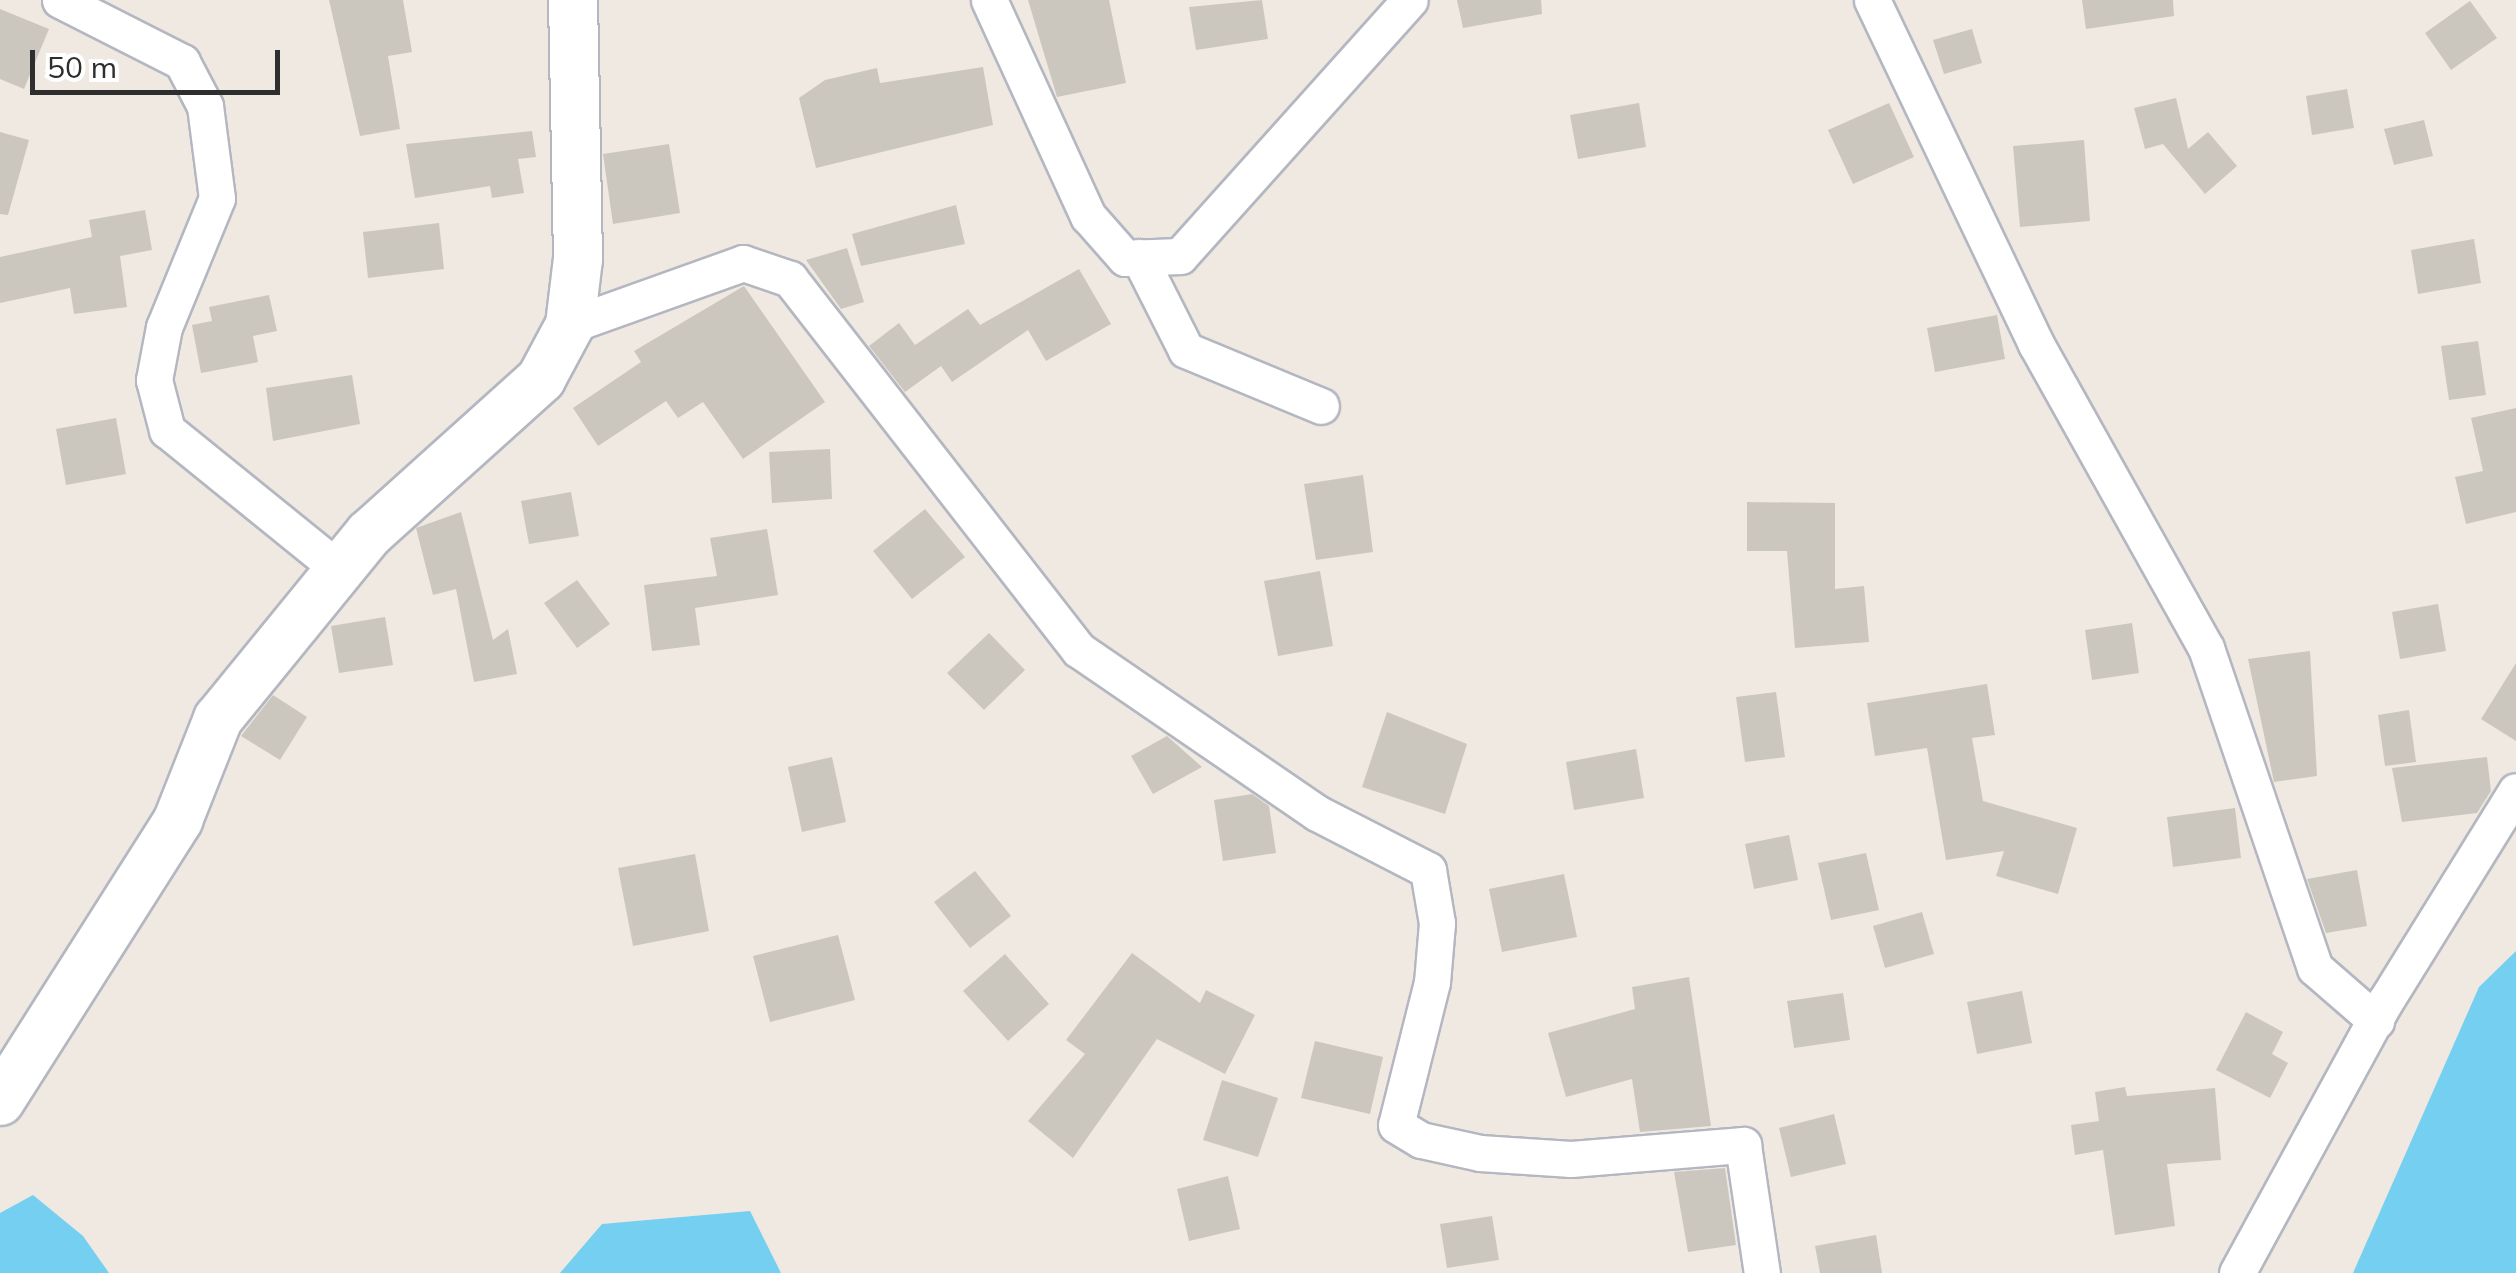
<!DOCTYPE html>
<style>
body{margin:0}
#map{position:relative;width:2516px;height:1273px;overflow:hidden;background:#efe9e1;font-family:Mulish,sans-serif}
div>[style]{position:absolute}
.water>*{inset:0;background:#75cff0}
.building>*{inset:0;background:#cbc7bf}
.roads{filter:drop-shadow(2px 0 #b4b7c1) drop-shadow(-2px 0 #b4b7c1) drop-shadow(0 2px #b4b7c1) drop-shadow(0 -2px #b4b7c1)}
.street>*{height:35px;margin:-17.5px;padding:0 17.5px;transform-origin:17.5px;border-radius:17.5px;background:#fff}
.secondary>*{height:48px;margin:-24px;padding:0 24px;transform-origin:24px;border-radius:24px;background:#fff}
span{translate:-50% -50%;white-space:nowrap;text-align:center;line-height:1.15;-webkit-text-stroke:9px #fff;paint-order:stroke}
.scale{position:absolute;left:30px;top:50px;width:250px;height:45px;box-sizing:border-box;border:5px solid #2e2e2e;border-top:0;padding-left:12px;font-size:30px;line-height:35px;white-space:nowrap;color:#2e2e2e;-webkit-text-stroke:8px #fff;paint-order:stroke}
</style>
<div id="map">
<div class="water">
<div style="clip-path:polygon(2516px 951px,2516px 1273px,2353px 1273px,2479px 987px)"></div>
<div style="clip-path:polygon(33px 1195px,83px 1236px,109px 1273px,0 1273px,0 1213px)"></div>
<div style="clip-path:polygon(750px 1211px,781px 1273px,560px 1273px,602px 1224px)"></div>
</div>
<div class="building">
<div style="clip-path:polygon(329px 0,403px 0,412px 52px,388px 56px,400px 129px,360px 136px)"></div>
<div style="clip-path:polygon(1028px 0,1109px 0,1126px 83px,1057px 97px)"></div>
<div style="clip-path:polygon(1262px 0,1268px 39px,1196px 50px,1189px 7px)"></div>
<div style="clip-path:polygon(1457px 0,1541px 0,1542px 14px,1463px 28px)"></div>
<div style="clip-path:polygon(2082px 0,2173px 0,2174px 16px,2086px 29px)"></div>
<div style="clip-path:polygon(2470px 1px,2497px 38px,2451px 70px,2425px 33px)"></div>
<div style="clip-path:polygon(0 9px,49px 29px,24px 89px,0 79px)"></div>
<div style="clip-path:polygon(1972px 29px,1982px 63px,1944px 74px,1933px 40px)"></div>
<div style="clip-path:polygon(983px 67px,993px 125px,816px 168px,799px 98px,825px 80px,877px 68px,880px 83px)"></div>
<div style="clip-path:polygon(2347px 89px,2354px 128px,2312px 135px,2306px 96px)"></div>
<div style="clip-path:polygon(2176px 98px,2188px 149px,2208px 132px,2237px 166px,2205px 194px,2163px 144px,2145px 149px,2134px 108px)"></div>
<div style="clip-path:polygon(1639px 103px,1646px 147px,1578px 159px,1570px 115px)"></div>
<div style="clip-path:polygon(1889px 103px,1914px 157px,1853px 184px,1828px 130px)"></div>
<div style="clip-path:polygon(2424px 120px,2433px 156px,2394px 165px,2384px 129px)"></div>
<div style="clip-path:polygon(532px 131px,536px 157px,518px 159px,524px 193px,492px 198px,490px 186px,415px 198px,406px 144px)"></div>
<div style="clip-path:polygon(0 132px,29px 140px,8px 215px,0 214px)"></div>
<div style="clip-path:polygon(2084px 140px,2090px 221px,2020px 227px,2013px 146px)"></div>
<div style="clip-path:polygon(669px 144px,680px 213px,613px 224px,603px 154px)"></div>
<div style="clip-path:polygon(956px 205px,965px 244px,861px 266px,852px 234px)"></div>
<div style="clip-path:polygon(145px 210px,152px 250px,120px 256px,127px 307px,74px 314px,70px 288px,0 303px,0 257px,92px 237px,89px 220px)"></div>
<div style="clip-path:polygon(439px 223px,444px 269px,368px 278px,363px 232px)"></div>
<div style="clip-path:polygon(2474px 239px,2481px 283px,2418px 294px,2411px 250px)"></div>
<div style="clip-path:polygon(847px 248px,864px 302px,841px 309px,806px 260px)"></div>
<div style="clip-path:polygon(1079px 269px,1111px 324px,1046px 361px,1028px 330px,952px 382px,941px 366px,905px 392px,869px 346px,899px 323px,915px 345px,968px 309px,980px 325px)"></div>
<div style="clip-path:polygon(744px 286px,825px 402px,743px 459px,703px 402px,678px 418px,666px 401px,598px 446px,573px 408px,641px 362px,634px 351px)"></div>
<div style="clip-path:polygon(269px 295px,277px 331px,253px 336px,258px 362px,201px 373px,192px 325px,212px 321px,209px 307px)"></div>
<div style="clip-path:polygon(1997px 315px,2005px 359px,1935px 372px,1927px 328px)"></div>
<div style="clip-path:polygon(2478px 341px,2486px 395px,2449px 400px,2441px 346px)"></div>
<div style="clip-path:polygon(352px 375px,360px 424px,273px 441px,266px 388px)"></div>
<div style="clip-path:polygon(2516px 408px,2516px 512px,2466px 524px,2455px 477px,2483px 471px,2471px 418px)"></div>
<div style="clip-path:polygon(116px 418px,126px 474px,66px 485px,56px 429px)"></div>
<div style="clip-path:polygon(830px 449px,832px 499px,772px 503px,769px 452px)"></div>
<div style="clip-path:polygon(1363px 475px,1373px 552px,1316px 560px,1304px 484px)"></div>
<div style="clip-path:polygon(571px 492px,579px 536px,529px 544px,521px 501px)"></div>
<div style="clip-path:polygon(1747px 502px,1835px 503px,1835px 589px,1864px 586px,1869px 642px,1795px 648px,1787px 551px,1747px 551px)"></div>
<div style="clip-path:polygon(925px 509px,965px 557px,912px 599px,873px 551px)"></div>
<div style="clip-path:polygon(461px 512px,493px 640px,508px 629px,517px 674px,474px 682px,456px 589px,433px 595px,416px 528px)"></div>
<div style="clip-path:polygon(767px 529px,778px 595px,695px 608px,700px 645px,652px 651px,644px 585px,717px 576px,710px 538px)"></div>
<div style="clip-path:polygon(1320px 571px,1333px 646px,1278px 656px,1264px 581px)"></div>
<div style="clip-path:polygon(577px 580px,610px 624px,577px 648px,544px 603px)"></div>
<div style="clip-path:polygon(2438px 604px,2446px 651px,2400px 659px,2392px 612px)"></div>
<div style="clip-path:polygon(385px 617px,393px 665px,339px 673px,331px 626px)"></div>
<div style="clip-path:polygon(2132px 623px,2139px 673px,2092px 680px,2085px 630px)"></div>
<div style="clip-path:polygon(989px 633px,1025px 670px,984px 710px,947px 673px)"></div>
<div style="clip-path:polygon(2310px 651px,2317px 776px,2274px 782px,2248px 659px)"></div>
<div style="clip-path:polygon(2516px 663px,2516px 741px,2481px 719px)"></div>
<div style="clip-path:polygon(1987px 684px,1995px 735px,1972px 738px,1983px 801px,2077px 828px,2058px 894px,1996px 876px,2004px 851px,1946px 860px,1927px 748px,1875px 756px,1867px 703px)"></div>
<div style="clip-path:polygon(1776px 692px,1785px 757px,1745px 762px,1736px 697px)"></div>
<div style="clip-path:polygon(273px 695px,307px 717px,280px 760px,241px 736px)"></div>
<div style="clip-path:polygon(2409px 710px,2416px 762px,2385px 766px,2378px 715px)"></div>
<div style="clip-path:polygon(1387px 712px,1467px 744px,1445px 814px,1362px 787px)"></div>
<div style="clip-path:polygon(1167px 736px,1202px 767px,1153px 794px,1131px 756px)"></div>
<div style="clip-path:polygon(1636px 749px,1644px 798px,1574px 810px,1566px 762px)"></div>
<div style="clip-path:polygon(832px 757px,846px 822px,802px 832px,788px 767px)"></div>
<div style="clip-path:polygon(2487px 757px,2491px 791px,2477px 813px,2402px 822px,2392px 768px)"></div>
<div style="clip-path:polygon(1252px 794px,1269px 806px,1276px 853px,1223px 861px,1214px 800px)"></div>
<div style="clip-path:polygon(2235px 808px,2241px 858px,2173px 867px,2167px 817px)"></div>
<div style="clip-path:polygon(1789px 835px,1798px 880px,1754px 889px,1745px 844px)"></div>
<div style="clip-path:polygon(1866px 853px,1879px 910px,1831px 920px,1818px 863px)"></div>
<div style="clip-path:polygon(695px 854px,709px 931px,633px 946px,618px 868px)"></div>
<div style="clip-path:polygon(2357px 870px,2367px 926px,2326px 933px,2307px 879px)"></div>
<div style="clip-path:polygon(975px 871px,1011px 916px,970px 948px,934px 902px)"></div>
<div style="clip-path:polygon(1564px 874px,1577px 937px,1502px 952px,1489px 889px)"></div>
<div style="clip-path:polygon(1922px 912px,1934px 954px,1885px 968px,1873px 926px)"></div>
<div style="clip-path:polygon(838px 935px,855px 1000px,770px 1022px,753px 956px)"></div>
<div style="clip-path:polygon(1132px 953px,1200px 1003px,1206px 990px,1255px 1015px,1225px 1074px,1157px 1039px,1073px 1158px,1028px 1121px,1085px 1054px,1066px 1040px)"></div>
<div style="clip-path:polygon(1005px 954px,1049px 1004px,1008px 1041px,963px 991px)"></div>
<div style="clip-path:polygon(1689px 977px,1711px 1126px,1640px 1132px,1632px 1079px,1566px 1097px,1548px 1033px,1635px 1009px,1632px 987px)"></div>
<div style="clip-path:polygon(2022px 991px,2032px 1043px,1977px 1054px,1967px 1002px)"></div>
<div style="clip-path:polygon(1843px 993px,1850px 1040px,1794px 1048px,1787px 1001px)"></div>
<div style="clip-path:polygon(2246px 1012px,2283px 1032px,2272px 1054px,2288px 1063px,2270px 1098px,2216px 1070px)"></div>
<div style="clip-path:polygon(1315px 1041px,1383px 1057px,1370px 1114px,1301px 1098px)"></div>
<div style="clip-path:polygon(1222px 1080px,1278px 1098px,1258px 1157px,1203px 1140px)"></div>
<div style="clip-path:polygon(2125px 1087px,2127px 1096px,2215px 1088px,2221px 1160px,2167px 1164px,2175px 1226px,2115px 1235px,2103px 1150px,2075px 1155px,2071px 1125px,2099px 1121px,2095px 1092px)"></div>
<div style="clip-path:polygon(1834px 1114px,1846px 1164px,1791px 1177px,1779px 1128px)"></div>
<div style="clip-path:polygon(1725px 1168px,1736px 1245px,1688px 1252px,1674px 1172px)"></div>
<div style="clip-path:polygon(1228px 1176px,1240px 1229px,1189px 1241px,1177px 1189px)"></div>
<div style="clip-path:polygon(1492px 1216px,1499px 1260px,1447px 1268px,1440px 1224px)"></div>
<div style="clip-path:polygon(1876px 1235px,1882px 1273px,1820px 1273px,1815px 1246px)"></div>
</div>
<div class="roads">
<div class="street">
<div style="left:60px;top:0;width:137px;rotate:26.9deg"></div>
<div style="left:182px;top:62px;width:50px;rotate:62.4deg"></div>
<div style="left:205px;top:106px;width:93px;rotate:82.6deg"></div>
<div style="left:217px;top:198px;width:139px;rotate:112.3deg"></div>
<div style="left:164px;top:327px;width:54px;rotate:100.7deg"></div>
<div style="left:154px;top:380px;width:52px;rotate:75.4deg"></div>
<div style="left:167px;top:430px;width:223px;rotate:39deg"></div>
<div style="left:989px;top:0;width:238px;rotate:65.4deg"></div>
<div style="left:1088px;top:216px;width:56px;rotate:48.6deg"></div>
<div style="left:1125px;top:258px;width:55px;rotate:-2.1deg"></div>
<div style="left:1180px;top:256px;width:344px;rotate:-48.1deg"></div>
<div style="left:1872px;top:0;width:381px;rotate:64.5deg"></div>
<div style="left:2036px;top:344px;width:348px;rotate:60.8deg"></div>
<div style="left:2206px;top:648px;width:338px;rotate:71.2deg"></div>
<div style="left:2315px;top:968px;width:81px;rotate:41deg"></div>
<div style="left:1139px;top:257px;width:104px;rotate:63.2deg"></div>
<div style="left:1186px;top:350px;width:146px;rotate:22.5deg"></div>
<div style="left:570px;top:325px;width:184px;rotate:-19.7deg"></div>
<div style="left:743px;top:263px;width:50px;rotate:18.8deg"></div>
<div style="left:790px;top:279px;width:470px;rotate:52.1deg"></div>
<div style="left:1079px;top:650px;width:288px;rotate:34.4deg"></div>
<div style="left:1317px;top:813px;width:125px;rotate:27.2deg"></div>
<div style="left:1428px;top:870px;width:54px;rotate:80.4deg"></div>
<div style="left:1437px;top:923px;width:59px;rotate:94.8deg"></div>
<div style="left:1432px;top:982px;width:147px;rotate:104.1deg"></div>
<div style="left:1396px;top:1125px;width:29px;rotate:31deg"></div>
<div style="left:1421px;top:1140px;width:60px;rotate:12.4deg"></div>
<div style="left:1480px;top:1153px;width:91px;rotate:3.8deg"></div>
<div style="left:1571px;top:1159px;width:173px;rotate:-4.7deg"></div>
<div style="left:1743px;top:1145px;width:129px;rotate:81.6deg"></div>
<div style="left:2237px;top:1273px;width:309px;rotate:-61.4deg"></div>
<div style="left:2385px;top:1002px;width:248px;rotate:-58.2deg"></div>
</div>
<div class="secondary">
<div style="left:0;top:1101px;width:333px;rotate:-57.6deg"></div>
<div style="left:178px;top:820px;width:109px;rotate:-68.4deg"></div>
<div style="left:218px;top:719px;width:239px;rotate:-50.8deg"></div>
<div style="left:369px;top:534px;width:232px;rotate:-42deg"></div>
<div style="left:541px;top:379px;width:61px;rotate:-61.8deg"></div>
<div style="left:570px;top:325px;width:66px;rotate:-83.1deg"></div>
<div style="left:578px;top:259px;width:259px;rotate:-91.1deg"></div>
</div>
</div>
<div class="scale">50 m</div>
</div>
